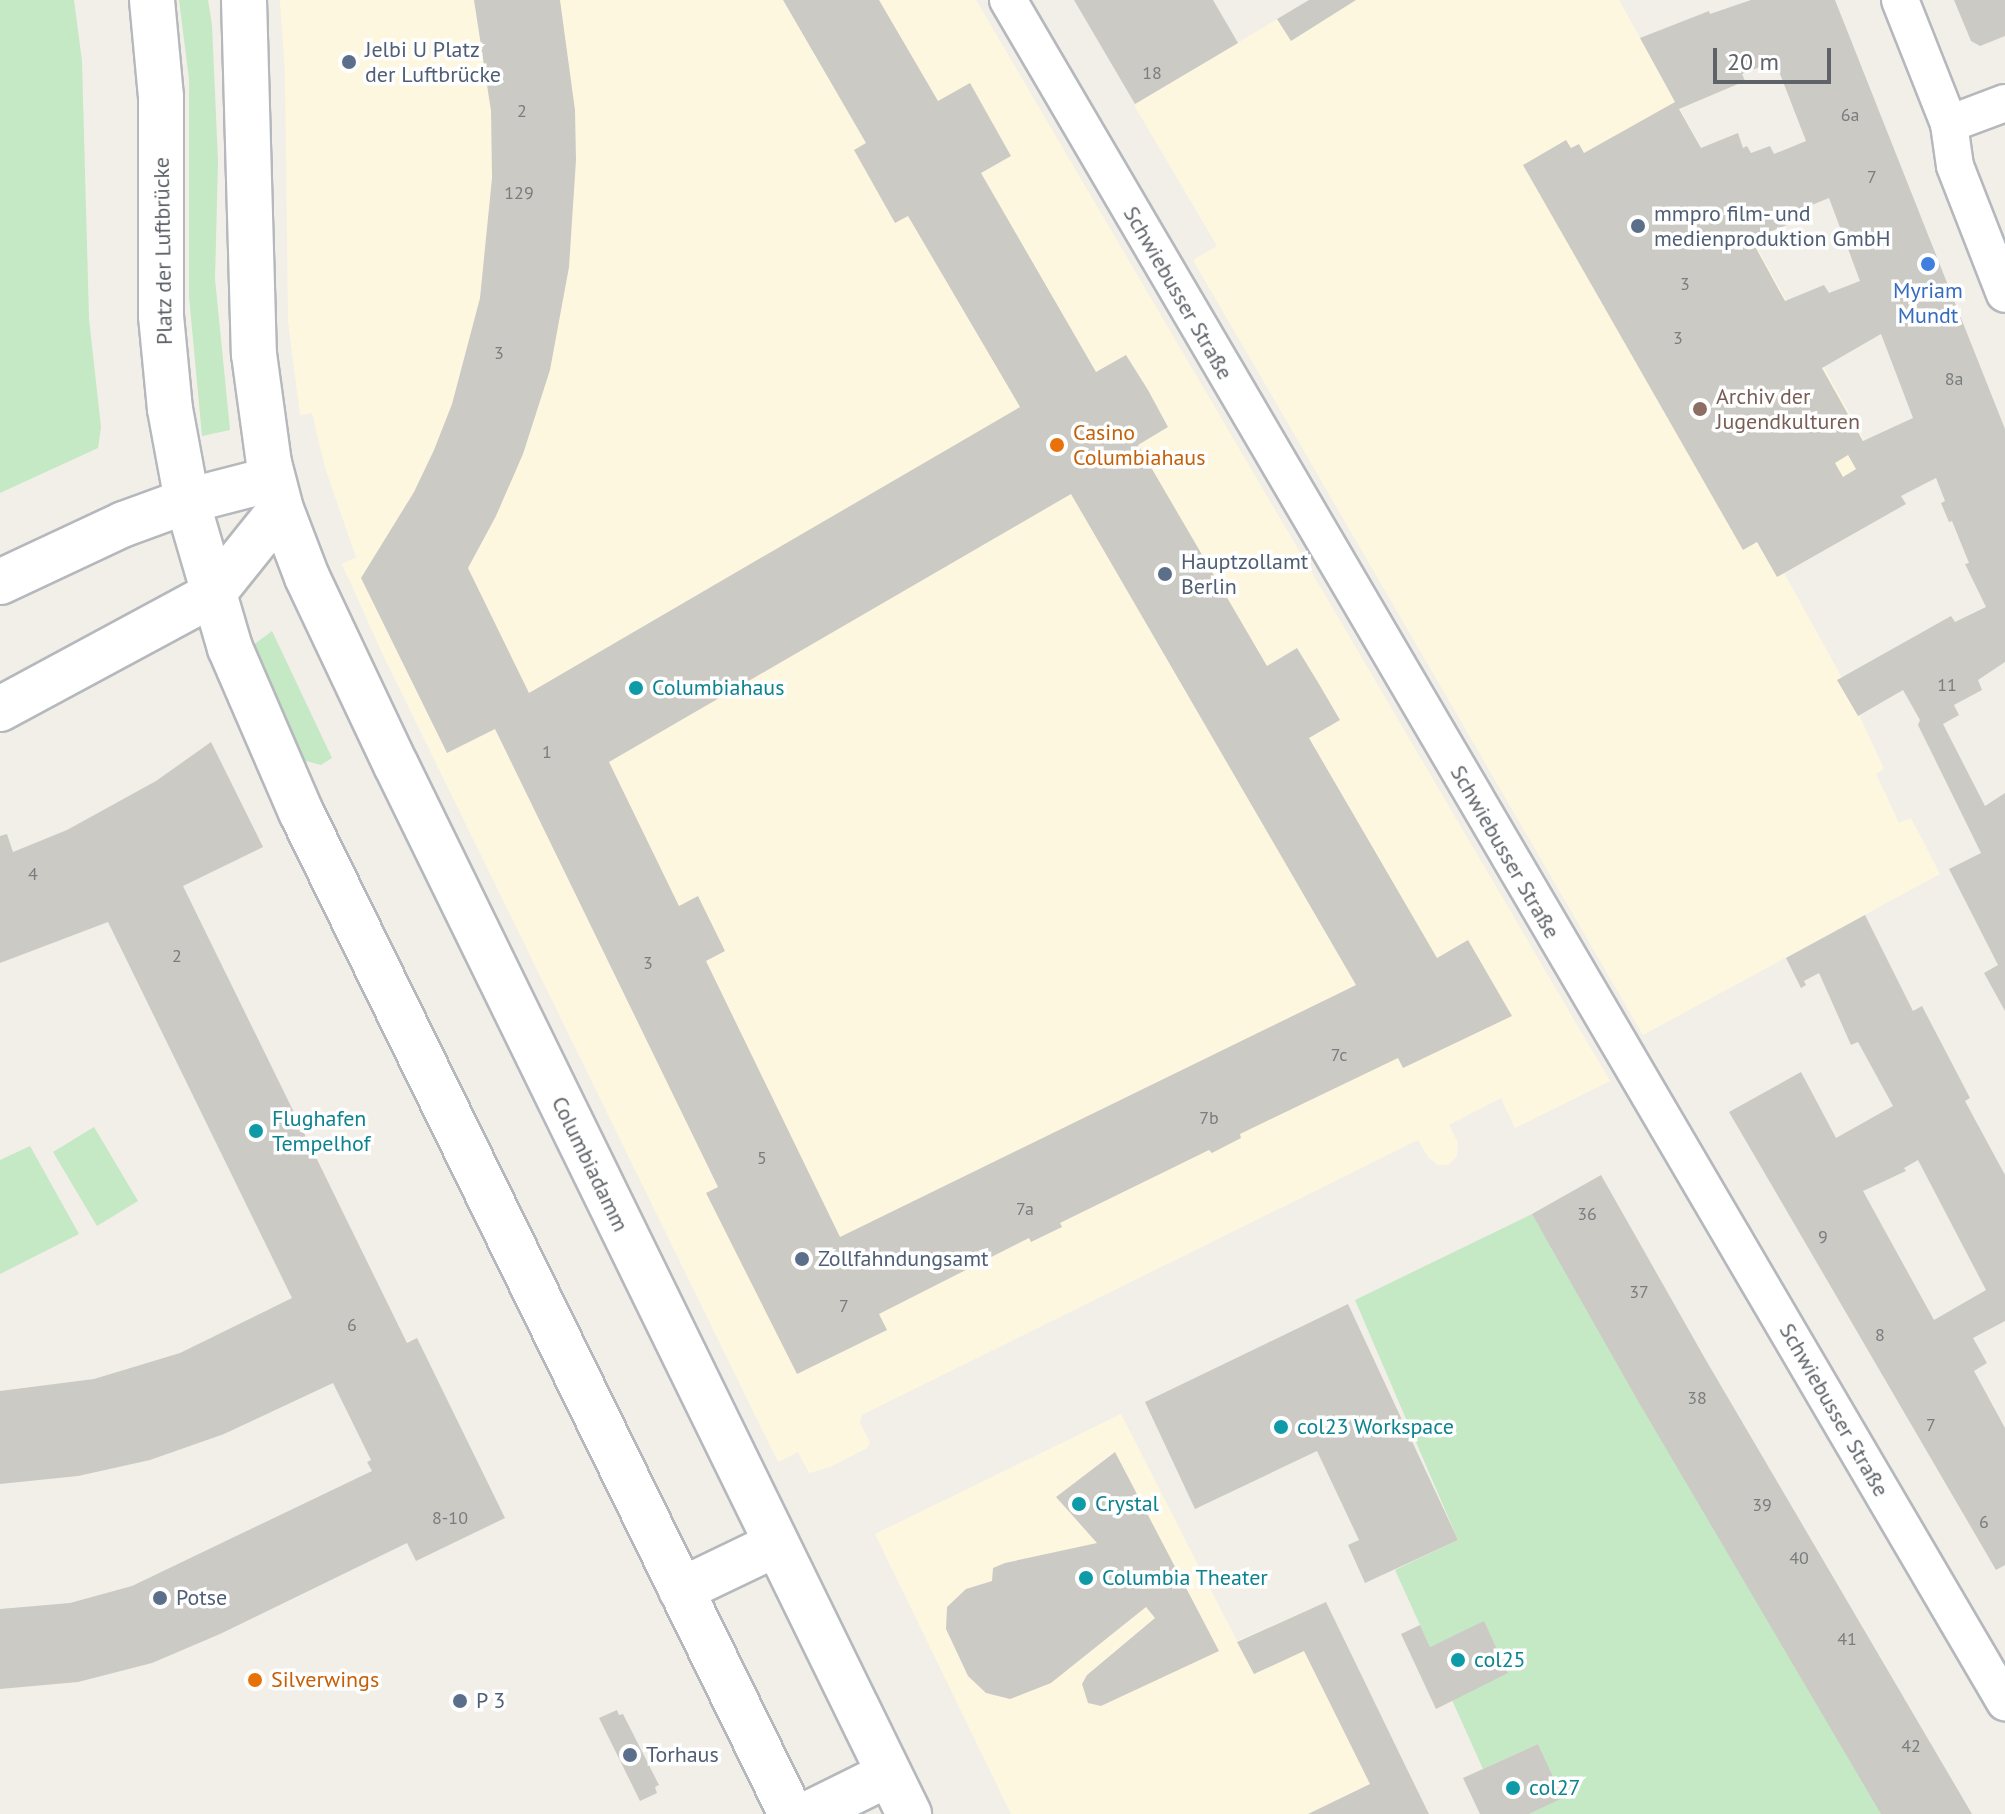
<!DOCTYPE html>
<meta charset="utf-8">
<style>
body{margin:0}
#map{position:relative;width:2005px;height:1814px;overflow:hidden;background:#f1efe8;font-family:"PT Sans",sans-serif}
div>[style]{position:absolute}
.commercial>*{inset:0;background:#fef7e0}
.green>*{inset:0;background:#c5e8c5}
.building>*{inset:0;background:#cccac5}
.roads{filter:drop-shadow(2px 0 #b5b8bc) drop-shadow(-2px 0 #b5b8bc) drop-shadow(0 2px #b5b8bc) drop-shadow(0 -2px #b5b8bc)}
.minor>*{height:36px;margin:-18px;padding:0 18px;transform-origin:18px;border-radius:18px;background:#fff}
.tertiary>*{height:44px;margin:-22px;padding:0 22px;transform-origin:22px;border-radius:22px;background:#fff}
.secondary>*{height:44px;margin:-22px;padding:0 22px;transform-origin:22px;border-radius:22px;background:#fff}
.dots>*{width:22px;height:22px;translate:-50% -50%;box-sizing:border-box;border:4px solid #fff;border-radius:50%}
span{translate:-50% -50%;white-space:nowrap;text-align:center;line-height:1.15;-webkit-text-stroke:7px #fff;paint-order:stroke}
.number-label{font-size:18px;color:#7a7d7f}
.number-label span{-webkit-text-stroke-width:0}
.service-label{font-size:22px;color:#4e5e75}
.left{translate:0 -50%;text-align:left}
.street-label{font-size:22px;color:#5f6368}
.shop-label{font-size:22px;color:#366cbe}
.education-label{font-size:22px;color:#785e54}
.food-label{font-size:22px;color:#c56008}
.culture-label{font-size:22px;color:#0d838f}
.scale{position:absolute;left:1713px;top:48px;width:118px;height:36px;box-sizing:border-box;border:4px solid #5f6368;border-top:0;padding-left:10px;font-size:24px;line-height:28px;white-space:nowrap;color:#5f6368;-webkit-text-stroke:6px #fff;paint-order:stroke}
</style>
<div id="map">
<div class="commercial">
<div style="clip-path:polygon(280px 0,976px 0,1610px 1081px,1515px 1128px,1501px 1098px,1449px 1125px,1458px 1143px,1457px 1156px,1449px 1165px,1438px 1165px,1428px 1157px,1418px 1140px,862px 1415px,860px 1423px,870px 1442px,867px 1448px,830px 1467px,809px 1473px,798px 1452px,778px 1462px,384px 657px,342px 564px,356px 557px,325px 468px,312px 413px,300px 415px,288px 321px,285px 74px)"></div>
<div style="clip-path:polygon(1309px 0,1619px 0,1882px 472px,1778px 576px,1784px 573px,1842px 678px,1884px 769px,1876px 774px,1899px 823px,1911px 818px,1940px 874px,1643px 1035px,1193px 260px,1217px 246px,1134px 105px)"></div>
<div style="clip-path:polygon(1121px 1414px,1237px 1641px,1326px 1602px,1429px 1814px,1011px 1814px,875px 1534px)"></div>
</div>
<div class="green">
<div style="clip-path:polygon(0 0,74px 0,82px 61px,89px 319px,101px 427px,98px 448px,0 493px)"></div>
<div style="clip-path:polygon(179px 0,208px 0,212px 25px,218px 161px,215px 279px,230px 430px,202px 436px,189px 296px,189px 79px)"></div>
<div style="clip-path:polygon(272px 631px,332px 758px,321px 765px,302px 760px,252px 646px)"></div>
<div style="clip-path:polygon(94px 1127px,138px 1201px,97px 1226px,53px 1152px)"></div>
<div style="clip-path:polygon(30px 1146px,79px 1234px,0 1274px,0 1160px)"></div>
<div style="clip-path:polygon(1532px 1214px,1882px 1814px,1529px 1814px,1563px 1798px,1538px 1744px,1483px 1769px,1452px 1700px,1508px 1672px,1484px 1622px,1430px 1647px,1395px 1570px,1458px 1540px,1355px 1300px)"></div>
</div>
<div class="building">
<div style="clip-path:polygon(evenodd,474px 0,560px 0,575px 110px,576px 160px,569px 267px,550px 370px,523px 454px,496px 516px,468px 568px,529px 693px,1020px 407px,908px 216px,895px 223px,854px 150px,866px 143px,783px 0,879px 0,938px 101px,970px 83px,1011px 156px,981px 173px,1096px 372px,1126px 355px,1148px 390px,1168px 427px,1138px 445px,1267px 666px,1297px 648px,1319px 684px,1340px 720px,1309px 738px,1437px 958px,1468px 940px,1512px 1016px,1403px 1068px,1398px 1058px,1240px 1134px,1241px 1138px,1212px 1153px,1209px 1150px,1060px 1223px,1062px 1227px,1031px 1242px,1029px 1238px,879px 1314px,887px 1330px,797px 1374px,706px 1193px,718px 1187px,495px 729px,447px 753px,361px 578px,414px 492px,434px 450px,452px 404px,480px 298px,492px 178px,491px 111px,474px 0,1071px 494px,1356px 985px,840px 1237px,706px 961px,725px 951px,698px 896px,679px 906px,609px 762px,1071px 494px)"></div>
<div style="clip-path:polygon(1074px 0,1213px 0,1238px 43px,1135px 104px)"></div>
<div style="clip-path:polygon(1309px 0,1356px 0,1291px 41px,1277px 19px)"></div>
<div style="clip-path:polygon(evenodd,1751px 0,1835px 0,2005px 429px,2005px 662px,1978px 680px,1982px 690px,1954px 705px,1959px 715px,1943px 724px,1985px 806px,2005px 793px,2005px 1011px,1984px 973px,1998px 965px,1949px 869px,1981px 853px,1918px 725px,1920px 720px,1903px 690px,1858px 716px,1837px 680px,1951px 616px,1955px 622px,1986px 607px,1965px 564px,1969px 563px,1952px 521px,1949px 522px,1941px 503px,1945px 501px,1936px 478px,1901px 496px,1906px 504px,1777px 577px,1757px 542px,1743px 550px,1523px 165px,1566px 140px,1571px 148px,1579px 144px,1584px 153px,1675px 102px,1640px 38px,1709px 11px,1710px 14px,1751px 0,1775px 61px,1806px 141px,1774px 154px,1770px 146px,1751px 153px,1747px 146px,1743px 148px,1738px 133px,1701px 148px,1679px 109px,1745px 81px,1742px 74px,1775px 61px,1751px 0,1829px 198px,1860px 281px,1829px 293px,1824px 285px,1785px 301px,1751px 239px,1800px 220px,1797px 211px,1829px 198px,1751px 0,1881px 334px,1913px 418px,1863px 441px,1822px 368px,1881px 334px,1751px 0,1848px 455px,1856px 469px,1843px 477px,1835px 463px,1848px 455px)"></div>
<div style="clip-path:polygon(1954px 0,2005px 0,2005px 36px,1980px 46px,1971px 41px)"></div>
<div style="clip-path:polygon(211px 742px,263px 847px,183px 886px,407px 1343px,417px 1338px,505px 1518px,416px 1561px,407px 1543px,220px 1634px,152px 1663px,78px 1682px,0 1689px,0 1609px,70px 1603px,132px 1586px,372px 1471px,367px 1462px,371px 1460px,333px 1383px,224px 1434px,150px 1460px,78px 1476px,0 1484px,0 1391px,94px 1379px,180px 1353px,292px 1298px,108px 922px,0 963px,0 836px,7px 834px,13px 852px,67px 830px,156px 781px)"></div>
<div style="clip-path:polygon(evenodd,1865px 915px,1913px 1011px,1922px 1006px,1970px 1098px,1965px 1101px,2005px 1175px,2005px 1321px,1973px 1338px,1987px 1363px,1974px 1371px,2005px 1428px,2005px 1565px,1996px 1570px,1729px 1112px,1801px 1072px,1836px 1138px,1893px 1106px,1858px 1042px,1851px 1045px,1819px 973px,1804px 981px,1806px 985px,1801px 988px,1786px 958px,1865px 915px,1918px 1160px,1986px 1290px,1934px 1320px,1863px 1191px,1906px 1171px,1904px 1168px,1918px 1160px)"></div>
<div style="clip-path:polygon(1601px 1175px,1707px 1362px,1972px 1814px,1881px 1814px,1638px 1401px,1532px 1214px)"></div>
<div style="clip-path:polygon(1348px 1304px,1458px 1540px,1365px 1583px,1348px 1545px,1359px 1540px,1317px 1451px,1195px 1509px,1145px 1402px)"></div>
<div style="clip-path:polygon(1115px 1452px,1219px 1651px,1101px 1706px,1088px 1703px,1082px 1684px,1087px 1675px,1155px 1618px,1146px 1607px,1051px 1683px,1010px 1699px,986px 1693px,968px 1676px,946px 1629px,947px 1607px,966px 1589px,992px 1581px,993px 1568px,1005px 1563px,1097px 1543px,1056px 1497px)"></div>
<div style="clip-path:polygon(1326px 1602px,1406px 1767px,1429px 1814px,1308px 1814px,1370px 1784px,1304px 1651px,1254px 1674px,1237px 1642px)"></div>
<div style="clip-path:polygon(1484px 1621px,1508px 1673px,1436px 1709px,1401px 1634px,1420px 1625px,1430px 1647px)"></div>
<div style="clip-path:polygon(617px 1710px,619px 1715px,623px 1714px,659px 1785px,655px 1787px,657px 1793px,640px 1801px,599px 1718px)"></div>
<div style="clip-path:polygon(1538px 1744px,1563px 1798px,1529px 1814px,1480px 1814px,1463px 1778px)"></div>
</div>
<div class="roads">
<div class="minor">
<div style="left:1008px;top:0;width:1973px;rotate:59.64deg"></div>
<div style="left:1900px;top:0;width:133px;rotate:68.4deg"></div>
<div style="left:1949px;top:124px;width:42px;rotate:81.9deg"></div>
<div style="left:1955px;top:166px;width:137px;rotate:68.7deg"></div>
<div style="left:1949px;top:124px;width:60px;rotate:-20.6deg"></div>
</div>
<div class="tertiary">
<div style="left:0;top:582px;width:137px;rotate:-25.1deg"></div>
<div style="left:124px;top:524px;width:67px;rotate:-20.1deg"></div>
<div style="left:187px;top:501px;width:88px;rotate:-14.5deg"></div>
<div style="left:0;top:709px;width:241px;rotate:-28.3deg"></div>
<div style="left:212px;top:595px;width:110px;rotate:-51.3deg"></div>
</div>
<div class="secondary">
<div style="left:152px;top:0;width:97px;rotate:84.7deg"></div>
<div style="left:161px;top:97px;width:219px;rotate:90deg"></div>
<div style="left:161px;top:316px;width:93px;rotate:84.5deg"></div>
<div style="left:170px;top:409px;width:94px;rotate:79.5deg"></div>
<div style="left:187px;top:501px;width:153px;rotate:73.7deg"></div>
<div style="left:230px;top:648px;width:179px;rotate:66.6deg"></div>
<div style="left:301px;top:812px;width:1115px;rotate:63.94deg"></div>
<div style="left:244px;top:0;width:354px;rotate:88.4deg"></div>
<div style="left:254px;top:354px;width:110px;rotate:82.2deg"></div>
<div style="left:269px;top:463px;width:48px;rotate:75.4deg"></div>
<div style="left:281px;top:509px;width:73px;rotate:69.1deg"></div>
<div style="left:307px;top:577px;width:208px;rotate:64.7deg"></div>
<div style="left:396px;top:765px;width:1168px;rotate:63.94deg"></div>
<div style="left:681px;top:1590px;width:106px;rotate:-25.6deg"></div>
<div style="left:808px;top:1814px;width:90px;rotate:-26.3deg"></div>
</div>
</div>
<div class="dots">
<div style="left:349px;top:62px;background:#5c6f8a"></div>
<div style="left:1638px;top:226px;background:#5c6f8a"></div>
<div style="left:1928px;top:264px;background:#3f7fe0"></div>
<div style="left:1700px;top:409px;background:#8d6e63"></div>
<div style="left:1057px;top:445px;background:#e8710a"></div>
<div style="left:1165px;top:574px;background:#5c6f8a"></div>
<div style="left:636px;top:688px;background:#0f9aa8"></div>
<div style="left:256px;top:1131px;background:#0f9aa8"></div>
<div style="left:802px;top:1259px;background:#5c6f8a"></div>
<div style="left:1281px;top:1427px;background:#0f9aa8"></div>
<div style="left:1079px;top:1504px;background:#0f9aa8"></div>
<div style="left:1086px;top:1578px;background:#0f9aa8"></div>
<div style="left:160px;top:1598px;background:#5c6f8a"></div>
<div style="left:1458px;top:1660px;background:#0f9aa8"></div>
<div style="left:255px;top:1680px;background:#e8710a"></div>
<div style="left:460px;top:1701px;background:#5c6f8a"></div>
<div style="left:630px;top:1755px;background:#5c6f8a"></div>
<div style="left:1513px;top:1788px;background:#0f9aa8"></div>
</div>
<div class="number-label">
<span style="left:1152px;top:73px">18</span>
<span style="left:522px;top:111px">2</span>
<span style="left:1850px;top:115px">6a</span>
<span style="left:1872px;top:177px">7</span>
<span style="left:519px;top:193px">129</span>
<span style="left:1685px;top:284px">3</span>
<span style="left:1678px;top:338px">3</span>
<span style="left:499px;top:353px">3</span>
<span style="left:1954px;top:379px">8a</span>
<span style="left:1947px;top:685px">11</span>
<span style="left:547px;top:752px">1</span>
<span style="left:33px;top:874px">4</span>
<span style="left:177px;top:956px">2</span>
<span style="left:648px;top:963px">3</span>
<span style="left:1339px;top:1055px">7c</span>
<span style="left:1209px;top:1118px">7b</span>
<span style="left:762px;top:1158px">5</span>
<span style="left:1025px;top:1209px">7a</span>
<span style="left:1587px;top:1214px">36</span>
<span style="left:1823px;top:1237px">9</span>
<span style="left:1639px;top:1292px">37</span>
<span style="left:844px;top:1306px">7</span>
<span style="left:352px;top:1325px">6</span>
<span style="left:1880px;top:1335px">8</span>
<span style="left:1697px;top:1398px">38</span>
<span style="left:1931px;top:1425px">7</span>
<span style="left:1762px;top:1505px">39</span>
<span style="left:450px;top:1518px">8-10</span>
<span style="left:1984px;top:1522px">6</span>
<span style="left:1799px;top:1558px">40</span>
<span style="left:1847px;top:1639px">41</span>
<span style="left:1911px;top:1746px">42</span>
</div>
<div class="service-label">
<span class="left" style="left:365px;top:62px">Jelbi U Platz<br>der Luftbrücke</span>
<span class="left" style="left:1654px;top:226px">mmpro film- und<br>medienproduktion GmbH</span>
<span class="left" style="left:1181px;top:574px">Hauptzollamt<br>Berlin</span>
<span class="left" style="left:818px;top:1259px">Zollfahndungsamt</span>
<span class="left" style="left:176px;top:1598px">Potse</span>
<span class="left" style="left:476px;top:1701px">P 3</span>
<span class="left" style="left:646px;top:1755px">Torhaus</span>
</div>
<div class="street-label">
<span style="left:163px;top:251px;rotate:-91deg">Platz der Luftbrücke</span>
<span style="left:1178px;top:293px;rotate:60deg">Schwiebusser Straße</span>
<span style="left:1505px;top:852px;rotate:60deg">Schwiebusser Straße</span>
<span style="left:590px;top:1164px;rotate:64deg">Columbiadamm</span>
<span style="left:1834px;top:1410px;rotate:60deg">Schwiebusser Straße</span>
</div>
<div class="shop-label">
<span style="left:1928px;top:303px">Myriam<br>Mundt</span>
</div>
<div class="education-label">
<span class="left" style="left:1716px;top:409px">Archiv der<br>Jugendkulturen</span>
</div>
<div class="food-label">
<span class="left" style="left:1073px;top:445px">Casino<br>Columbiahaus</span>
<span class="left" style="left:271px;top:1680px">Silverwings</span>
</div>
<div class="culture-label">
<span class="left" style="left:652px;top:688px">Columbiahaus</span>
<span class="left" style="left:272px;top:1131px">Flughafen<br>Tempelhof</span>
<span class="left" style="left:1297px;top:1427px">col23 Workspace</span>
<span class="left" style="left:1095px;top:1504px">Crystal</span>
<span class="left" style="left:1102px;top:1578px">Columbia Theater</span>
<span class="left" style="left:1474px;top:1660px">col25</span>
<span class="left" style="left:1529px;top:1788px">col27</span>
</div>
<div class="scale">20 m</div>
</div>
